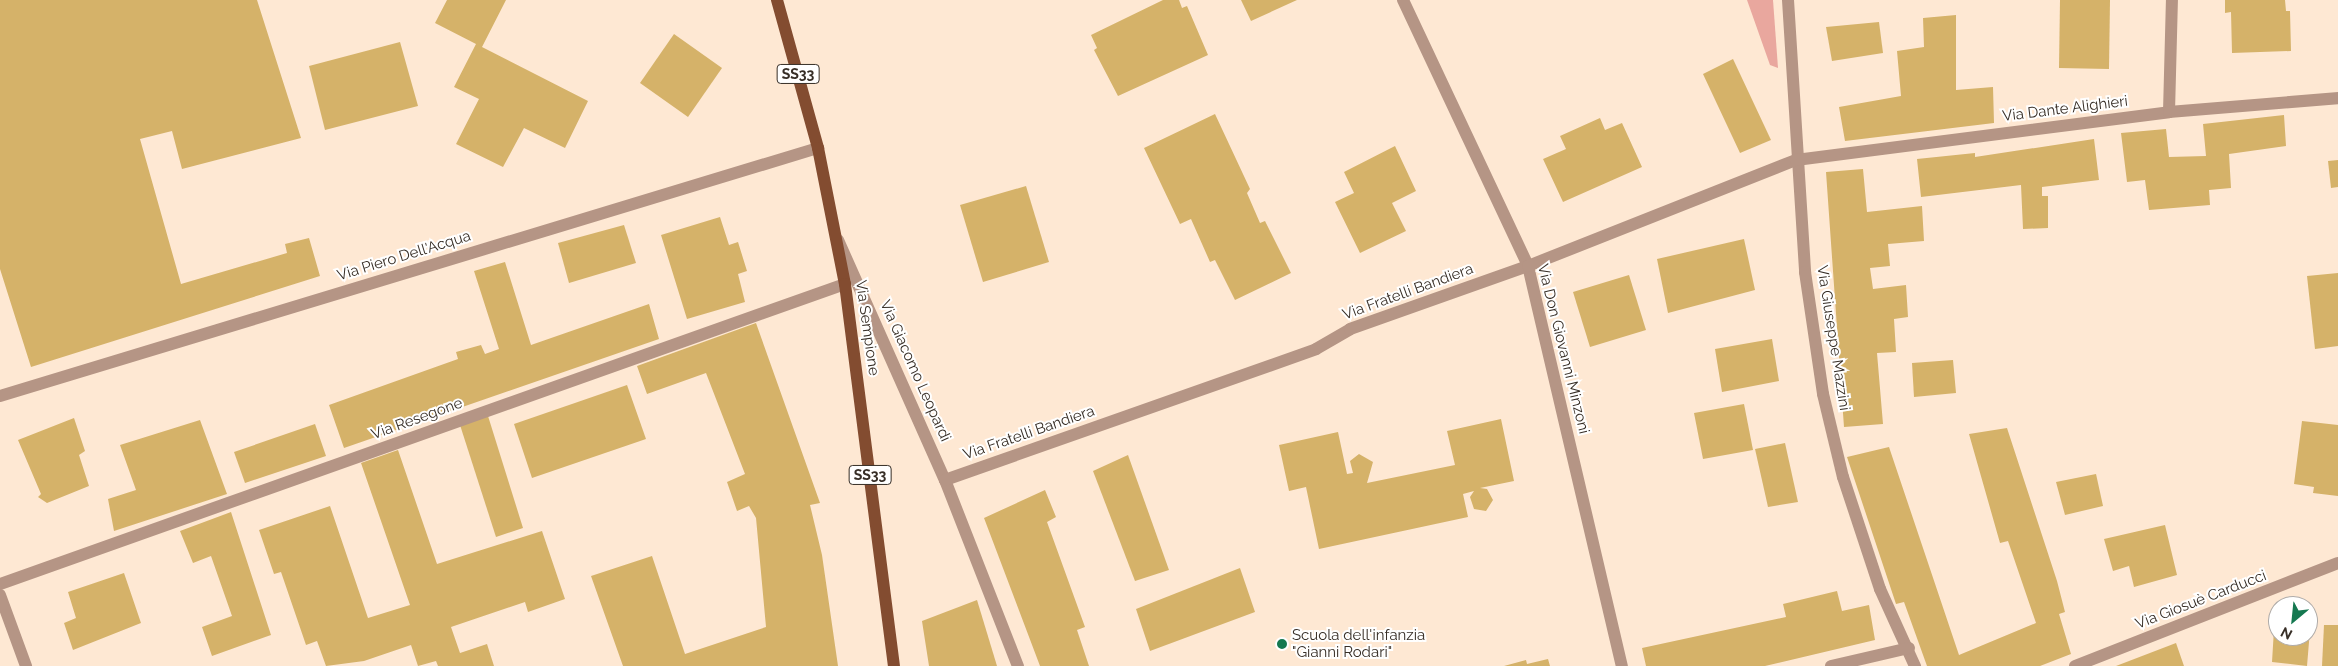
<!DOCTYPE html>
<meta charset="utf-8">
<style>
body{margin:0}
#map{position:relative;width:2338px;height:666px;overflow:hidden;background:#fee8d3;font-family:Raleway,sans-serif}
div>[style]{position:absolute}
.green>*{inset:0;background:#e9a79e}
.building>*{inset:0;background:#d5b269}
.minor>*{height:12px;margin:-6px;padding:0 6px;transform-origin:6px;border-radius:6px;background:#b59585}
.primary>*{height:12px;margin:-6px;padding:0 6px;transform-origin:6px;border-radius:6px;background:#834c30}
.dots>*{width:14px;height:14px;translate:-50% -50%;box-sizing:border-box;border:2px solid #fff;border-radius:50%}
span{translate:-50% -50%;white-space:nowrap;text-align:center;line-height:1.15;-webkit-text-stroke:4px #fff;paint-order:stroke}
.shield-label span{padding:1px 4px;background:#fff;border:1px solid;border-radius:4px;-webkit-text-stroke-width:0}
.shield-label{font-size:14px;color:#372e26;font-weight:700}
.street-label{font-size:15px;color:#372e26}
.poi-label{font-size:15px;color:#372e26}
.left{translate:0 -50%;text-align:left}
.north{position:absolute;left:2268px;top:596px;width:50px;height:50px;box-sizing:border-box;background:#fff;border:1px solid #afaba8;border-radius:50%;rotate:208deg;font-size:14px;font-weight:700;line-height:20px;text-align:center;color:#372e26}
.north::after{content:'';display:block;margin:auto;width:18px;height:22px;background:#157850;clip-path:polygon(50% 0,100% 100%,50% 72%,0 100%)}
</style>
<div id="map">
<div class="green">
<div style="clip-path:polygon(1747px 0,1773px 0,1778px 68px,1770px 65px)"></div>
</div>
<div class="building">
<div style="clip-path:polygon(0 0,257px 0,301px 138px,182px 169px,172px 131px,140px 139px,181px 284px,287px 253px,285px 244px,309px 238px,320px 276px,31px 367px,0 269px)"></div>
<div style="clip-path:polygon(447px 0,506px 0,482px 47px,588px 101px,565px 148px,524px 128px,503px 167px,456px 144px,479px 99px,454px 87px,476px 44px,435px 23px)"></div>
<div style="clip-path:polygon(1163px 0,1179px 0,1182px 8px,1187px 6px,1208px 55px,1118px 96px,1094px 50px,1097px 48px,1091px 35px)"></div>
<div style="clip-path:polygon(1241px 0,1297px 0,1251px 21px)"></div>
<div style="clip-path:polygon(2060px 0,2110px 0,2109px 69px,2059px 68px)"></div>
<div style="clip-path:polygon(2225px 0,2285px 0,2286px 11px,2290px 11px,2291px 51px,2232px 53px,2231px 12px,2225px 13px)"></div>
<div style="clip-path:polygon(1956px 15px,1956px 90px,1993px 87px,1994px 123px,1845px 141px,1839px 107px,1901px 96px,1897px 51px,1924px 47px,1923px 18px)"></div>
<div style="clip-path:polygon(1879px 22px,1883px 53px,1832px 61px,1826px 27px)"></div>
<div style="clip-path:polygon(674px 34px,722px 68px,688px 117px,640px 83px)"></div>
<div style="clip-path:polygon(400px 42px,418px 106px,325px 130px,309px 66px)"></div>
<div style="clip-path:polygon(1733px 59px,1771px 140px,1740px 153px,1703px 74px)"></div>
<div style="clip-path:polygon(1215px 114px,1250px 189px,1247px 193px,1260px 223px,1265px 221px,1291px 273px,1235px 300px,1215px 260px,1210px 262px,1191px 219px,1180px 224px,1144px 148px)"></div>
<div style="clip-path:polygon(2284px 115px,2286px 146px,2229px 154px,2231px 188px,2209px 190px,2210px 205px,2149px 210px,2145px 180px,2127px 182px,2121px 133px,2166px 129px,2169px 157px,2206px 156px,2203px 124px)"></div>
<div style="clip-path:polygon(1600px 118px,1605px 130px,1622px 123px,1642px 167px,1563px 202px,1543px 159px,1566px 149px,1560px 136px)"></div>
<div style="clip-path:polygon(2094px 139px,2099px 180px,2042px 187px,2042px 196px,2048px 196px,2048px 228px,2023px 229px,2021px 185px,1921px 197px,1917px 159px,1975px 153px,1975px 157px)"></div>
<div style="clip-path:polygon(1395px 146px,1416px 191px,1392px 203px,1406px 231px,1360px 253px,1335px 202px,1354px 193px,1344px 172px)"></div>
<div style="clip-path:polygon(2338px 160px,2338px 187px,2331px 188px,2328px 161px)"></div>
<div style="clip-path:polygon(1863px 169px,1867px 212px,1922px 206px,1924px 241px,1888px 244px,1890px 266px,1870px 268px,1873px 289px,1906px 285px,1908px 317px,1894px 319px,1896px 352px,1877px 353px,1883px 424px,1844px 427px,1826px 172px)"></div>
<div style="clip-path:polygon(1026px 186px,1049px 262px,983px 282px,960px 205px)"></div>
<div style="clip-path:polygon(720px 217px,729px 245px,738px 242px,747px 271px,738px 274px,745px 302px,687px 319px,661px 235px)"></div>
<div style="clip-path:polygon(624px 225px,636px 263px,569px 283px,558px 243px)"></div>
<div style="clip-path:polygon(1744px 239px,1755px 290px,1668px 313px,1657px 259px)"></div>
<div style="clip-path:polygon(505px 262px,531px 345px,649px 304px,659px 339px,344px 448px,329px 405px,458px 359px,456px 352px,481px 345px,485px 354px,499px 349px,474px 271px)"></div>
<div style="clip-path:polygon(2338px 273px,2338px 346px,2315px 349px,2307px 276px)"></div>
<div style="clip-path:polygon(1629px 275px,1646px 330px,1590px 347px,1573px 292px)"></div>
<div style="clip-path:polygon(756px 323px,820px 503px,810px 505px,822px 555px,838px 666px,623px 666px,591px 576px,652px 556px,685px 654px,766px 627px,756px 518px,749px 506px,737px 511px,727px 482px,745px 474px,706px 373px,647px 394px,637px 366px)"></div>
<div style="clip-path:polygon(1772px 339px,1779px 381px,1722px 392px,1715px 349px)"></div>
<div style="clip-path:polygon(1953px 360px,1956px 393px,1914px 397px,1912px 363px)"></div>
<div style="clip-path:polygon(627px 385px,646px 439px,532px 478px,514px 424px)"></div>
<div style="clip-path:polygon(1744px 404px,1753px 450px,1703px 459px,1694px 413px)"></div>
<div style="clip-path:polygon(488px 416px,523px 528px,496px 537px,460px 425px)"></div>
<div style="clip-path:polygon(74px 418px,85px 451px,79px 455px,89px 486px,47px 503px,38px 497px,41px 494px,18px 440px)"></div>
<div style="clip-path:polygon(1501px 419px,1514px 481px,1480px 488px,1487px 489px,1493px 500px,1486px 511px,1474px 509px,1470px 497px,1474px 491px,1463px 494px,1468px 517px,1319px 549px,1306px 487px,1289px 491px,1279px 445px,1338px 432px,1347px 474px,1353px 473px,1350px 461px,1359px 454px,1373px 462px,1367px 483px,1455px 465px,1447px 431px)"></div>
<div style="clip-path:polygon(200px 420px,227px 494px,114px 531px,108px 499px,136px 490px,120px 445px)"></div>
<div style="clip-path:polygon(2302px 421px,2338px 425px,2338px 496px,2313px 493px,2314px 487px,2294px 484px)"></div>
<div style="clip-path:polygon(315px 424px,326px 456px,245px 483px,234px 452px)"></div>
<div style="clip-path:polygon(2007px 428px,2057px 581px,2065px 612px,2059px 614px,2071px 654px,2040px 666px,1927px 666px,1904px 602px,1896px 604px,1847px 457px,1889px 447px,1959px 655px,2036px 623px,2008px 541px,2000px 543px,1969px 434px)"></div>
<div style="clip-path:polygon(1785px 443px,1798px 502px,1768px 507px,1755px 449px)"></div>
<div style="clip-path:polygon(398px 450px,437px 564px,542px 531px,565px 599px,528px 612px,525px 602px,451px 627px,460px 653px,487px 644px,494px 666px,438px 666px,436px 661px,418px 666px,411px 645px,364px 661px,326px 666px,317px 641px,306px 645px,281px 572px,274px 574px,259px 530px,330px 506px,368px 618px,410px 605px,361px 463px)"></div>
<div style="clip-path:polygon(1128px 455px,1169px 570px,1135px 581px,1093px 471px)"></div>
<div style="clip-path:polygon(2096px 474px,2103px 506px,2065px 515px,2056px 482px)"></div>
<div style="clip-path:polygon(1045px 490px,1056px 517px,1047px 522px,1085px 627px,1077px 630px,1089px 666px,1040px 666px,984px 518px)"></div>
<div style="clip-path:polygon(231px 512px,271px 635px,212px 656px,202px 627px,232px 616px,211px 556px,193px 563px,180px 531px)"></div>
<div style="clip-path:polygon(2165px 525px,2177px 575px,2134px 587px,2129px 566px,2113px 571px,2104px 539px)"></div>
<div style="clip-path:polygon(1240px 568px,1255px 612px,1150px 651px,1136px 609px)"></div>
<div style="clip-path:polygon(124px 573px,141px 623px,73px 650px,64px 623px,76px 618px,68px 592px)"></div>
<div style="clip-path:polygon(1837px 591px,1842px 611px,1869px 605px,1875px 640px,1765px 666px,1646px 666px,1642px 648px,1786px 617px,1783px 604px)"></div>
<div style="clip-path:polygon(977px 600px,997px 666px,929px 666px,922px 621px)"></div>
<div style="clip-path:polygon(2324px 625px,2338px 625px,2338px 666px,2322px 666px)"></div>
<div style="clip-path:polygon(2274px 629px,2278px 629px,2278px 636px,2308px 636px,2310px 630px,2307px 666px,2272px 662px)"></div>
<div style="clip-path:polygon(2176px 643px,2184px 666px,2116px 666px)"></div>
<div style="clip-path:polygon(1548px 659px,1550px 666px,1504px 666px,1526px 660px,1527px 664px)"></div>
</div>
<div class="minor">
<div style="left:1403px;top:0;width:294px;rotate:64.8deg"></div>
<div style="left:1528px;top:266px;width:411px;rotate:76.8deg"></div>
<div style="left:1788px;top:0;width:273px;rotate:86.4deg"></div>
<div style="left:1805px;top:272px;width:123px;rotate:81.6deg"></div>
<div style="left:1823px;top:394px;width:85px;rotate:76.5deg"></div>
<div style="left:1843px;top:477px;width:118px;rotate:71.7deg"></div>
<div style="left:1880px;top:589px;width:85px;rotate:65.6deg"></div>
<div style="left:2169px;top:112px;width:112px;rotate:-88.5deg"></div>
<div style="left:838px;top:240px;width:263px;rotate:66deg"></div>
<div style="left:945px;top:480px;width:200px;rotate:68.6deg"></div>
<div style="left:0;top:396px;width:855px;rotate:-16.87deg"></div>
<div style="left:945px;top:480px;width:393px;rotate:-19.4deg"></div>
<div style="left:1316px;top:349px;width:39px;rotate:-30deg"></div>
<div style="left:1350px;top:329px;width:189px;rotate:-19.5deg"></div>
<div style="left:1528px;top:266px;width:288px;rotate:-21.6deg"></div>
<div style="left:1796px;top:160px;width:376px;rotate:-7.3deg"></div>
<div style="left:2169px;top:112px;width:170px;rotate:-4.7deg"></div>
<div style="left:0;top:584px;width:897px;rotate:-19.55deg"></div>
<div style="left:0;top:595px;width:76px;rotate:69.9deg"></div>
<div style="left:1831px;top:666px;width:80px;rotate:-13deg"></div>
<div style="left:2075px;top:666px;width:282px;rotate:-21.4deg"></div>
</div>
<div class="primary">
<div style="left:777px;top:0;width:154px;rotate:74.5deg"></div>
<div style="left:818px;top:148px;width:139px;rotate:78.8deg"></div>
<div style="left:845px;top:284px;width:385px;rotate:82.7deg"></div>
</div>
<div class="dots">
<div style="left:1282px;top:644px;background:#157850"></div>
</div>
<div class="shield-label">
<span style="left:798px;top:74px">SS33</span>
<span style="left:870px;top:475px">SS33</span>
</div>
<div class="street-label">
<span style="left:2065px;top:109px;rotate:-7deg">Via Dante Alighieri</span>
<span style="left:404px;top:256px;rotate:-17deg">Via Piero Dell'Acqua</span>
<span style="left:1408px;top:292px;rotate:-20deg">Via Fratelli Bandiera</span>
<span style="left:867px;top:328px;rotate:82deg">Via Sempione</span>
<span style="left:1833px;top:338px;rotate:81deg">Via Giuseppe Mazzini</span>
<span style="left:1563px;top:349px;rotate:76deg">Via Don Giovanni Minzoni</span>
<span style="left:915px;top:371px;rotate:66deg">Via Giacomo Leopardi</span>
<span style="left:417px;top:419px;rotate:-20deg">Via Resegone</span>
<span style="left:1029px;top:433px;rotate:-19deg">Via Fratelli Bandiera</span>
<span style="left:2201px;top:600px;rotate:-21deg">Via Giosuè Carducci</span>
</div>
<div class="poi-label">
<span class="left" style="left:1292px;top:644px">Scuola dell'infanzia<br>"Gianni Rodari"</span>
</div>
<div class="north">N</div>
</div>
